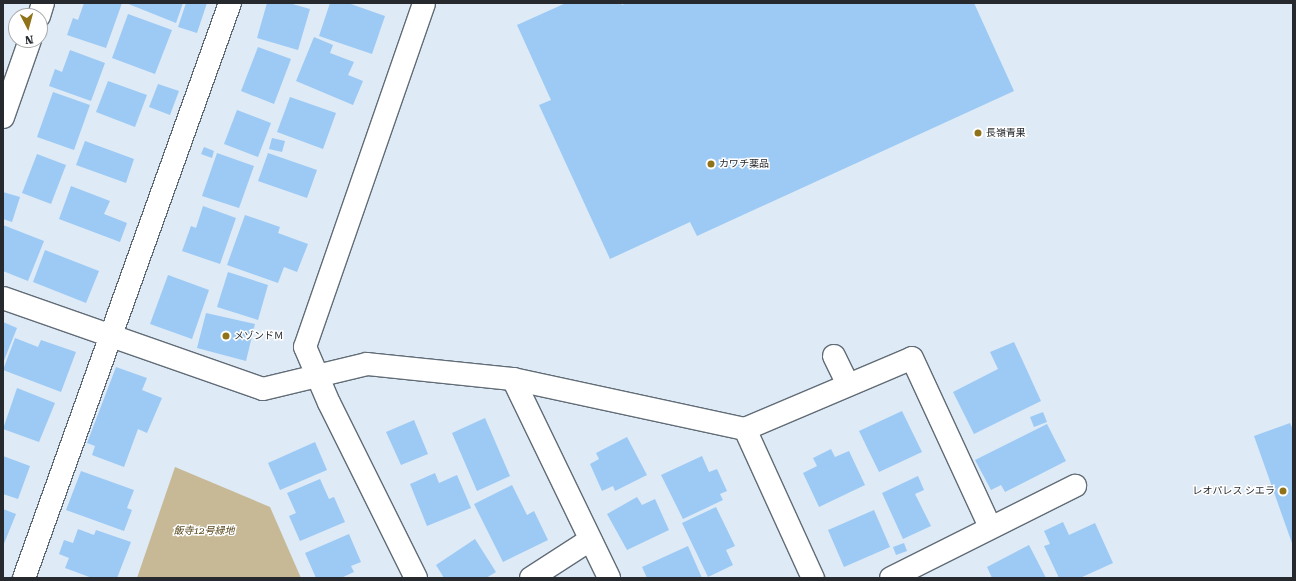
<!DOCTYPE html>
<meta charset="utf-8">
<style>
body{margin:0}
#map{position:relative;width:1296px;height:581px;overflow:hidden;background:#deeaf6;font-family:"Roboto Serif","Noto Sans JP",serif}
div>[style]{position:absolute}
.green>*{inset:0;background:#c7b996}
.building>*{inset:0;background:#9ccaf4}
.roads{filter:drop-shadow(1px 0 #616c76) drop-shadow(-1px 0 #616c76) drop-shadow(0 1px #616c76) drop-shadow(0 -1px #616c76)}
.minor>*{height:22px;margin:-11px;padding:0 11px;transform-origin:11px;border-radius:11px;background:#fff}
.dots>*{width:11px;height:11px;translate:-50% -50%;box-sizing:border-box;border:2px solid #fff;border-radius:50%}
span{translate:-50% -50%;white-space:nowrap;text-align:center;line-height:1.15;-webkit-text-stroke:3px #fff;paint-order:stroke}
.poi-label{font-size:10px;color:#262a2e}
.left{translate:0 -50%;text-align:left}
.right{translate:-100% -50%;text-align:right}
.park-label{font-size:10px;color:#57471b;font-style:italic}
.frame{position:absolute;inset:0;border:4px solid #262a2e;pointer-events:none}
.north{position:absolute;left:8px;top:8px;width:40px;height:40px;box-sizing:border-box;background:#fff;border:1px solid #a8aaab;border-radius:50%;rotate:174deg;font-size:11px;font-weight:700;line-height:16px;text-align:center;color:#262a2e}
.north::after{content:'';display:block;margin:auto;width:14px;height:18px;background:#907318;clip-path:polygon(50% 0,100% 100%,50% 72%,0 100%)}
</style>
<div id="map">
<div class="green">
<div style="clip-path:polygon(175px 467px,270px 507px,301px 578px,137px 578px)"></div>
</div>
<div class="building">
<div style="clip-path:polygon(84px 3px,122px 3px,106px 48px,67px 35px,73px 18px,78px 20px)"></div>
<div style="clip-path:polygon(126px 3px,183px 3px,176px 23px)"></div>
<div style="clip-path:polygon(186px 3px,207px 3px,197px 33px,178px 27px)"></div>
<div style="clip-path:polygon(267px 3px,289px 3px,310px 9px,298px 50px,257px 38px)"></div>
<div style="clip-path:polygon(330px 3px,348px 3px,385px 16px,372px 54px,319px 36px)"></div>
<div style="clip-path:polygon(566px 3px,621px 3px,622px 5px,626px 3px,974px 3px,1014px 91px,697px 236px,690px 222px,610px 259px,539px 105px,551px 100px,517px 25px)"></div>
<div style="clip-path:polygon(128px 14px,172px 30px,155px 74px,112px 58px)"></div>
<div style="clip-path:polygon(314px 37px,333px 45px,330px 53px,354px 62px,348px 75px,363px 81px,353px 105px,296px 81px)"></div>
<div style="clip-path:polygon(258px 47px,291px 59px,274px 104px,241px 91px)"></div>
<div style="clip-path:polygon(70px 50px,105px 63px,91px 101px,49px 86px,55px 69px,62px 72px)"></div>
<div style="clip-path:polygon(108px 81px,147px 95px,135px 127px,96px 112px)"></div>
<div style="clip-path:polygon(158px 84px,179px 91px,170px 115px,149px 107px)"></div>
<div style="clip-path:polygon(53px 92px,90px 105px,74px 150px,37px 137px)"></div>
<div style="clip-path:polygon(290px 97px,336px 113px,323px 149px,277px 132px)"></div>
<div style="clip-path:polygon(237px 110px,271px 123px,258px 157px,224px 144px)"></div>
<div style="clip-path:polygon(272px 138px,285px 141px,282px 152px,269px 149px)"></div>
<div style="clip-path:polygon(85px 141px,134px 159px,126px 183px,76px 165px)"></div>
<div style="clip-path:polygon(204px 147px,214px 151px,212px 158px,201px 154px)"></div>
<div style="clip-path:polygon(217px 153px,254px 166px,239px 208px,202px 196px)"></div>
<div style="clip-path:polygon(268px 153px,317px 170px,307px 198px,258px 181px)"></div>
<div style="clip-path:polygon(37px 154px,66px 165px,51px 204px,22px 193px)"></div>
<div style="clip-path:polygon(71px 186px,110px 201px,104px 214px,127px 223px,120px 242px,59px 219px)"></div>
<div style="clip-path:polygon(3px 192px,20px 197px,12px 222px,3px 219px)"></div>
<div style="clip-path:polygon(203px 206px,236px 218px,220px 264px,182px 251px,191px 226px,196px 228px)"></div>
<div style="clip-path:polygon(245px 215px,280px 227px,278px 233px,308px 244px,297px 272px,284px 267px,278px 283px,227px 265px)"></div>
<div style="clip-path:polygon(3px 225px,44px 241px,28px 281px,3px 271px)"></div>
<div style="clip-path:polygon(45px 250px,99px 271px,86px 303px,33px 282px)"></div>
<div style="clip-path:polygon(228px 272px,268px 285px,258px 320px,217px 307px)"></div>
<div style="clip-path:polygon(168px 275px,209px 290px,192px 339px,150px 324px)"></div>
<div style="clip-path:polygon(206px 313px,255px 324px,246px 361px,197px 348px)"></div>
<div style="clip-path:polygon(3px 322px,17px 328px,3px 363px)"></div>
<div style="clip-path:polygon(15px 338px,38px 347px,41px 340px,76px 352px,61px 392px,3px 370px)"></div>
<div style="clip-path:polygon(1014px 342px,1041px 401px,974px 434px,953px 392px,998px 369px,990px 352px)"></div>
<div style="clip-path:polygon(116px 367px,147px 378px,142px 390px,162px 398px,147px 433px,138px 429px,124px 467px,92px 455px,95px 446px,87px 443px)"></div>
<div style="clip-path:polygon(17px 388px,55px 403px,39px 442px,3px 429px)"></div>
<div style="clip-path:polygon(902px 411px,922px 452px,879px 472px,859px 431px)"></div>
<div style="clip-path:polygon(1043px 412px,1047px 422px,1034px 427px,1030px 417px)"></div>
<div style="clip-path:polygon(485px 418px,510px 476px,477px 491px,452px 433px)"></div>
<div style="clip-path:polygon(414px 420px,428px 454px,401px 465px,386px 432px)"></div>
<div style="clip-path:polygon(1290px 423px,1293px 430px,1293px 546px,1254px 436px)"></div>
<div style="clip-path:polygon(1047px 424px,1066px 461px,1005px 492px,1001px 485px,991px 490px,975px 460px)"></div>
<div style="clip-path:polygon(627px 437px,647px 475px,615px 491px,613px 486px,602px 491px,590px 464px,599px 459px,596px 453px)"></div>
<div style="clip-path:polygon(315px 442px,327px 470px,280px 490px,268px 463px)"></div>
<div style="clip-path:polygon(831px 449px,835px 457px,849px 451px,865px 485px,819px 507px,803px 473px,817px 466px,813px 458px)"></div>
<div style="clip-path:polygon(3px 456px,30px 466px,18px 499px,3px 494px)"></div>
<div style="clip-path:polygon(702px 456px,709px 472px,717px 469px,727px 491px,720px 494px,723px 500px,683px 519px,661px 475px)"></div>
<div style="clip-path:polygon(81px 471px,134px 490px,127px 508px,132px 510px,124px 531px,66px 510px)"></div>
<div style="clip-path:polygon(435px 473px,439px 483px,457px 475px,471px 508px,427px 526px,410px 484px)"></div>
<div style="clip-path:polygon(918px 476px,924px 490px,915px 494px,931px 526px,903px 539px,882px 493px)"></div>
<div style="clip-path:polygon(320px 479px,329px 499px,334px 497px,345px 522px,300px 541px,289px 516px,296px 513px,287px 493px)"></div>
<div style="clip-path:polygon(512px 485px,527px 515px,534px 511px,548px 540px,503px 562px,474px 504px)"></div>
<div style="clip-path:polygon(637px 497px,642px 505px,655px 499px,669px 530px,627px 550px,607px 514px)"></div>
<div style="clip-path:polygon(716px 507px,735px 546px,726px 550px,733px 565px,708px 577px,682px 523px)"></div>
<div style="clip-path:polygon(3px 509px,16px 514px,3px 546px)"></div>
<div style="clip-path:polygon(874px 510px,890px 547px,844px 567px,828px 530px)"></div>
<div style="clip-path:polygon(1063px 522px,1069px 535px,1095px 523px,1113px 563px,1080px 578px,1059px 578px,1044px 546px,1050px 544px,1044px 531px)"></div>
<div style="clip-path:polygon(78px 529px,94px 535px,96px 530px,131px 542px,117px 578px,92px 578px,65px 568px,69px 558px,59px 554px,64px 540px,73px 543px)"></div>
<div style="clip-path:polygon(349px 534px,361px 562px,351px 566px,354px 572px,341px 578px,316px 578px,305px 553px)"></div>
<div style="clip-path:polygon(475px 539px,496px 572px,486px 578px,444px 578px,436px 565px)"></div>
<div style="clip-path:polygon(904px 543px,907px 551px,896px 555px,893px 547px)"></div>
<div style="clip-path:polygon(1029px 545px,1046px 578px,992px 578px,987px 567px)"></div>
<div style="clip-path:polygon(688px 546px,702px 578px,647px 578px,642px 567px)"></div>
</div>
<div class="roads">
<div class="minor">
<div style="left:39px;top:16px;width:14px;rotate:-73deg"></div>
<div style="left:3px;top:117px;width:82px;rotate:-70.7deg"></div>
<div style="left:3px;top:298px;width:275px;rotate:19.3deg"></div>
<div style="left:263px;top:389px;width:107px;rotate:-13.5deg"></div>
<div style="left:367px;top:364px;width:147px;rotate:5.9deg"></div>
<div style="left:513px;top:379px;width:237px;rotate:12.2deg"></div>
<div style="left:745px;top:429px;width:181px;rotate:-23deg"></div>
<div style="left:912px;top:358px;width:186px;rotate:65.2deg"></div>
<div style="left:834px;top:356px;width:32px;rotate:64deg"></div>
<div style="left:513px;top:379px;width:221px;rotate:64.2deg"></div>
<div style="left:745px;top:429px;width:164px;rotate:65.5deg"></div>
<div style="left:24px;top:578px;width:611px;rotate:-70.29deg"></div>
<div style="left:416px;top:578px;width:195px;rotate:-116.4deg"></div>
<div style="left:329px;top:403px;width:61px;rotate:-113.2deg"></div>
<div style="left:305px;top:347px;width:364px;rotate:-70.9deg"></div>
<div style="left:531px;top:578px;width:70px;rotate:-32.8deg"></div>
<div style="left:891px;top:578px;width:206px;rotate:-26.6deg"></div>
</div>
</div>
<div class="dots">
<div style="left:978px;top:133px;background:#907318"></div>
<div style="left:711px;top:164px;background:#907318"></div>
<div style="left:226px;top:336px;background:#907318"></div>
<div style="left:1283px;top:491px;background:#907318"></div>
</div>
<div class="poi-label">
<span class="left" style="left:986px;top:133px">長嶺青果</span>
<span class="left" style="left:719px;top:164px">カワチ薬品</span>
<span class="left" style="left:234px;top:336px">メゾンドＭ</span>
<span class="right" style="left:1275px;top:491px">レオパレス シエラ</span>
</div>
<div class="park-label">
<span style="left:204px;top:531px">飯寺12号緑地</span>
</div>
<div class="frame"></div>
<div class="north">N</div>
</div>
